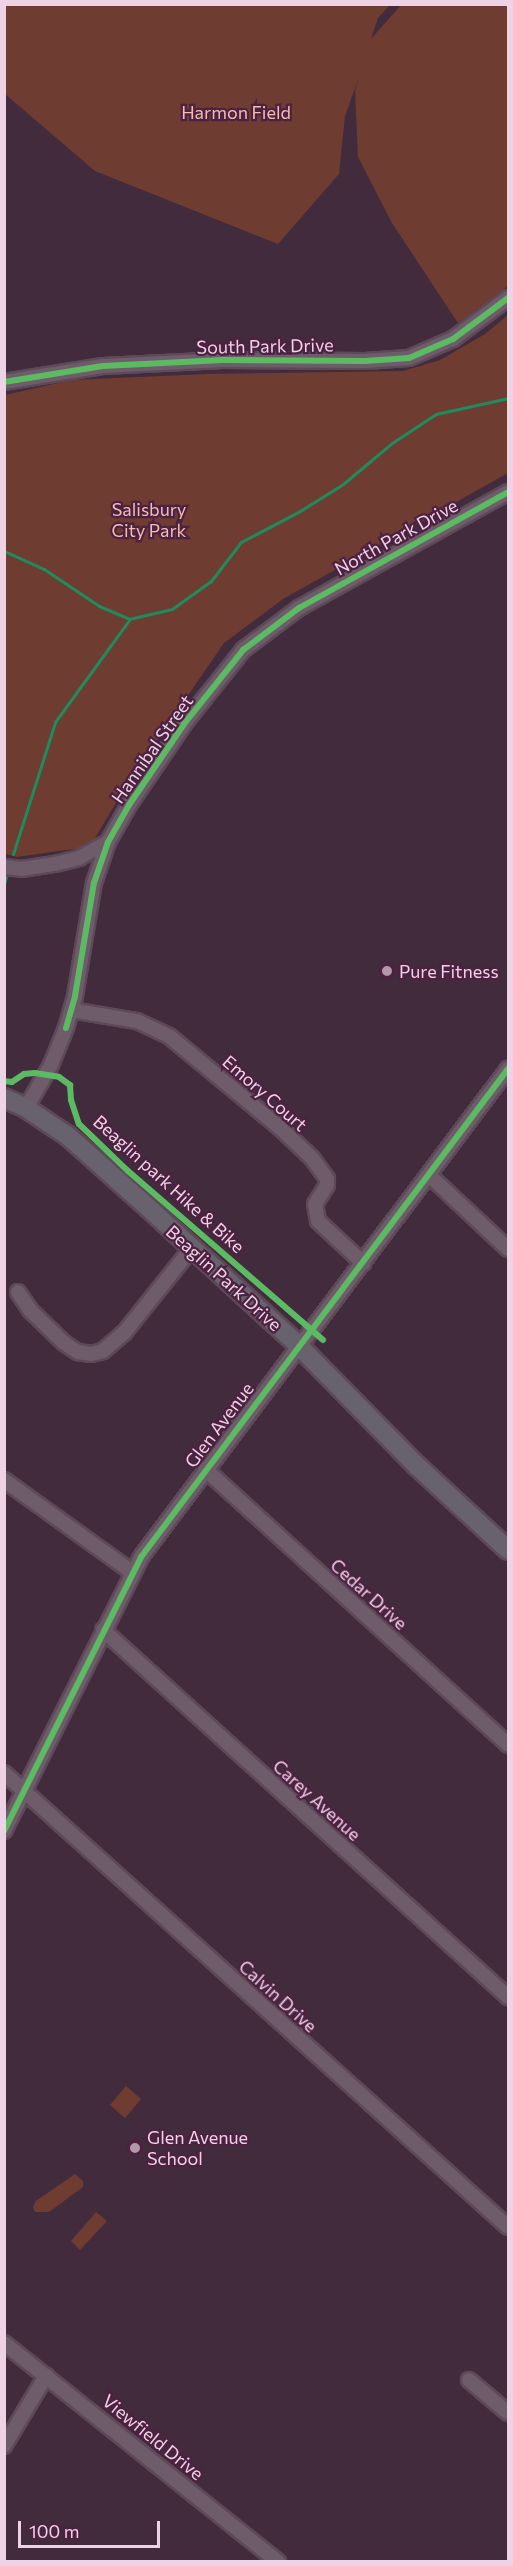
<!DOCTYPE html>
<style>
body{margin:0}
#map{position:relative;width:513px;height:2566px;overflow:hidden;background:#422b3c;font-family:Commissioner,sans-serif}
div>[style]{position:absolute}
.green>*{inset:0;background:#6f3c31}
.stream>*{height:3px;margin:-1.5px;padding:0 1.5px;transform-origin:1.5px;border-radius:1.5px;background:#1f8c5c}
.roads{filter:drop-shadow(2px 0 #5e4959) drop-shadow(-2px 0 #5e4959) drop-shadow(0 2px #5e4959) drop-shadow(0 -2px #5e4959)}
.minor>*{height:14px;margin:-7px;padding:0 7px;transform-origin:7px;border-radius:7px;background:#6f5c6a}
.major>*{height:18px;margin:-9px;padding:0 9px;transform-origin:9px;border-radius:9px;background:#67626e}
.cycleway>*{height:6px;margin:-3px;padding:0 3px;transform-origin:3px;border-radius:3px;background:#5cba63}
.dots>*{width:16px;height:16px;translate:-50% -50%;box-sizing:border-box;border:3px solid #4c2141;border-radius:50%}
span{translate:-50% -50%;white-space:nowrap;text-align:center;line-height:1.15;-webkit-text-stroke:4.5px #4c2141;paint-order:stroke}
.park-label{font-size:18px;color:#f3beae}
.street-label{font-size:18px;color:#eed2e5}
.poi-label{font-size:18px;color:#eed2e5}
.left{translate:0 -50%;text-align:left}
.frame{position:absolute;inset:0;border:6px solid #eed2e5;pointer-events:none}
.scale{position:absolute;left:18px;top:2521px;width:142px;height:27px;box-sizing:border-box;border:3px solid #eed2e5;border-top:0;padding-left:8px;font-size:18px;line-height:21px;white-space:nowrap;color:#eed2e5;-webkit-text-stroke:4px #4c2141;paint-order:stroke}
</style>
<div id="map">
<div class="green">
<div style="clip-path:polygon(5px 4px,390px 5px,378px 18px,371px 39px,401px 5px,508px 5px,508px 286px,458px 323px,450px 311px,392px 223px,358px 157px,355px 90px,359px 77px,345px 116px,339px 174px,278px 244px,95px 171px,5px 94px)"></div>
<div style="clip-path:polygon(508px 315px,508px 473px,283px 599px,224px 643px,129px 781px,92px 843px,76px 849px,58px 851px,17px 857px,5px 854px,5px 395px,71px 380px,207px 374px,403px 371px,440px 360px,485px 334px)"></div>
<div style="clip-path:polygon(126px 2086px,141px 2099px,125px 2118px,110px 2105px)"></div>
<div style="clip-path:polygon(75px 2174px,83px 2181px,83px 2187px,49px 2212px,35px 2212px,33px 2207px,36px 2201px)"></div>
<div style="clip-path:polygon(96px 2212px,107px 2221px,80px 2250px,71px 2241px)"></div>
</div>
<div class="stream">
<div style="left:4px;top:551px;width:44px;rotate:24.2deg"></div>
<div style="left:44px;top:569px;width:66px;rotate:33.9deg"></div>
<div style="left:99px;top:606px;width:33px;rotate:23deg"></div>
<div style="left:129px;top:619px;width:44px;rotate:-13.1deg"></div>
<div style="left:172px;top:609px;width:48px;rotate:-35.7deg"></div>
<div style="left:211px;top:581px;width:49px;rotate:-52.4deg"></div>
<div style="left:241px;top:542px;width:67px;rotate:-27.7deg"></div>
<div style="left:300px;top:511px;width:51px;rotate:-32.1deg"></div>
<div style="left:343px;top:484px;width:64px;rotate:-39.9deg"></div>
<div style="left:392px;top:443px;width:53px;rotate:-33.4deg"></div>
<div style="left:436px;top:414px;width:74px;rotate:-12.5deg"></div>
<div style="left:13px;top:854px;width:139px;rotate:-72.3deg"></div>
<div style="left:55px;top:722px;width:126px;rotate:-54deg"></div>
<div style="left:4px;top:884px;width:7px;rotate:-74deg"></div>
</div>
<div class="roads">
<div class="minor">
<div style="left:4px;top:382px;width:100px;rotate:-9.2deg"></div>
<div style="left:103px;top:366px;width:120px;rotate:-2.9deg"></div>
<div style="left:223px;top:360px;width:142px;rotate:0.4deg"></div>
<div style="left:365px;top:361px;width:44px;rotate:-3.9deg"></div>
<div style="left:409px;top:358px;width:48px;rotate:-23.4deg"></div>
<div style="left:453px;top:339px;width:69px;rotate:-36.7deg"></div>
<div style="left:4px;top:867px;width:18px;rotate:6deg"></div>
<div style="left:22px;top:869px;width:33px;rotate:-9deg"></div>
<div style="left:55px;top:864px;width:25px;rotate:-14deg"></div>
<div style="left:79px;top:858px;width:33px;rotate:-29deg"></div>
<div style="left:71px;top:1010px;width:67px;rotate:9.5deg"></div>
<div style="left:137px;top:1021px;width:35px;rotate:25deg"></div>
<div style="left:169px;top:1036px;width:143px;rotate:39.6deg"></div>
<div style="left:279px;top:1127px;width:45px;rotate:43.2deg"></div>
<div style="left:312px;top:1158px;width:26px;rotate:54deg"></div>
<div style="left:327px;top:1179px;width:6px;rotate:90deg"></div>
<div style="left:327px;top:1185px;width:22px;rotate:122deg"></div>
<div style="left:315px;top:1204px;width:17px;rotate:80deg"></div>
<div style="left:318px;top:1221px;width:62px;rotate:43deg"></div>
<div style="left:26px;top:1108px;width:50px;rotate:-59.8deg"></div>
<div style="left:51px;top:1065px;width:40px;rotate:-68deg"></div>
<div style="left:66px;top:1028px;width:33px;rotate:-74deg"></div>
<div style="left:75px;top:996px;width:115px;rotate:-80.5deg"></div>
<div style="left:94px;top:883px;width:43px;rotate:-71.1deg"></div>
<div style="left:108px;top:842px;width:43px;rotate:-60.4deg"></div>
<div style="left:129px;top:805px;width:98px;rotate:-55.8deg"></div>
<div style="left:184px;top:724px;width:95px;rotate:-51.4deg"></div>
<div style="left:243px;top:650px;width:70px;rotate:-36.9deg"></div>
<div style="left:299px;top:608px;width:239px;rotate:-29deg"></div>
<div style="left:429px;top:1175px;width:108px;rotate:43.1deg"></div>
<div style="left:18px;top:1292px;width:22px;rotate:56deg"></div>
<div style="left:30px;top:1310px;width:47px;rotate:44.1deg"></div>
<div style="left:64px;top:1343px;width:17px;rotate:33deg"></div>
<div style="left:78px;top:1352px;width:13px;rotate:9deg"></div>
<div style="left:91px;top:1354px;width:12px;rotate:-14deg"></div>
<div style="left:103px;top:1351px;width:28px;rotate:-41deg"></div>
<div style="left:124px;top:1333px;width:107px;rotate:-51.4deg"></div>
<div style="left:205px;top:1469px;width:410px;rotate:42.3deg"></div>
<div style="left:4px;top:1480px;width:158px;rotate:35.7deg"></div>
<div style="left:103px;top:1630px;width:547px;rotate:42.18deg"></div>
<div style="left:4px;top:1773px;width:678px;rotate:42.01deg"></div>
<div style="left:4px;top:1831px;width:306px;rotate:-63.4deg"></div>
<div style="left:141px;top:1557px;width:611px;rotate:-53.06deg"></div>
<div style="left:4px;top:2343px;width:351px;rotate:38.6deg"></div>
<div style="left:469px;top:2380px;width:51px;rotate:40.2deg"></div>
<div style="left:4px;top:2446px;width:82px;rotate:-59deg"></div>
</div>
<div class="major">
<div style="left:4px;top:1098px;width:24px;rotate:24deg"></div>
<div style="left:26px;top:1108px;width:50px;rotate:33.7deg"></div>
<div style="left:68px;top:1136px;width:98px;rotate:41.7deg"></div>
<div style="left:141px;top:1201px;width:214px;rotate:42.5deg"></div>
<div style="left:299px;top:1346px;width:167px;rotate:45.5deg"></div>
<div style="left:416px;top:1465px;width:125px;rotate:42.7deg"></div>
</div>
</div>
<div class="cycleway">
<div style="left:4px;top:382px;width:100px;rotate:-9.2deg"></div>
<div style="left:103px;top:366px;width:120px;rotate:-2.9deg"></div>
<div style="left:223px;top:360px;width:142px;rotate:0.4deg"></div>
<div style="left:365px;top:361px;width:44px;rotate:-3.9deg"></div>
<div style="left:409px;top:358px;width:48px;rotate:-23.4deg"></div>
<div style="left:453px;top:339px;width:69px;rotate:-36.7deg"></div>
<div style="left:66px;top:1028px;width:33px;rotate:-74deg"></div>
<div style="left:75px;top:996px;width:115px;rotate:-80.5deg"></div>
<div style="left:94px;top:883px;width:43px;rotate:-71.1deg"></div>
<div style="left:108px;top:842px;width:43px;rotate:-60.4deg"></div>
<div style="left:129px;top:805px;width:98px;rotate:-55.8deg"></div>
<div style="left:184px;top:724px;width:95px;rotate:-51.4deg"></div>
<div style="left:243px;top:650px;width:70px;rotate:-36.9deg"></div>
<div style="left:299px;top:608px;width:239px;rotate:-29deg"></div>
<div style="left:4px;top:1081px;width:8px;rotate:7deg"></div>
<div style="left:12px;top:1082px;width:14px;rotate:-34deg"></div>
<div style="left:24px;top:1074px;width:11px;rotate:-5deg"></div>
<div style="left:35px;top:1073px;width:24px;rotate:9deg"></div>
<div style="left:59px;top:1077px;width:14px;rotate:36deg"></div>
<div style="left:70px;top:1085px;width:15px;rotate:86deg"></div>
<div style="left:71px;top:1100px;width:25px;rotate:72deg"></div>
<div style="left:79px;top:1124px;width:68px;rotate:43.8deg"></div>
<div style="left:128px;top:1171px;width:258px;rotate:40.9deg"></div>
<div style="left:4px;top:1831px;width:306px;rotate:-63.4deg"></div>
<div style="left:141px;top:1557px;width:611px;rotate:-53.06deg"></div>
</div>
<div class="dots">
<div style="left:387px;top:971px;background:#b298aa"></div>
<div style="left:135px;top:2148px;background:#b298aa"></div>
</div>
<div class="park-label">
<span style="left:236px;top:112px">Harmon Field</span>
<span style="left:149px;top:520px">Salisbury<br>City Park</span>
</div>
<div class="street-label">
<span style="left:265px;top:346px;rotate:-1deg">South Park Drive</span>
<span style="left:396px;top:537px;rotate:-29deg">North Park Drive</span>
<span style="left:152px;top:749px;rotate:-55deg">Hannibal Street</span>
<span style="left:265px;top:1093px;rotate:41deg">Emory Court</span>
<span style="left:169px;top:1184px;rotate:42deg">Beaglin park Hike &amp; Bike</span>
<span style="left:224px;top:1278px;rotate:42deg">Beaglin Park Drive</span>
<span style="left:219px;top:1425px;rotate:-53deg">Glen Avenue</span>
<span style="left:369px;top:1594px;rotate:42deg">Cedar Drive</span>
<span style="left:317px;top:1800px;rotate:42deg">Carey Avenue</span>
<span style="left:278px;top:1996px;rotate:42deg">Calvin Drive</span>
<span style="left:153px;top:2437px;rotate:39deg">Viewfield Drive</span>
</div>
<div class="poi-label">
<span class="left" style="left:399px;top:971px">Pure Fitness</span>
<span class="left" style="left:147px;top:2148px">Glen Avenue<br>School</span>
</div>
<div class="frame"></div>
<div class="scale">100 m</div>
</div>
